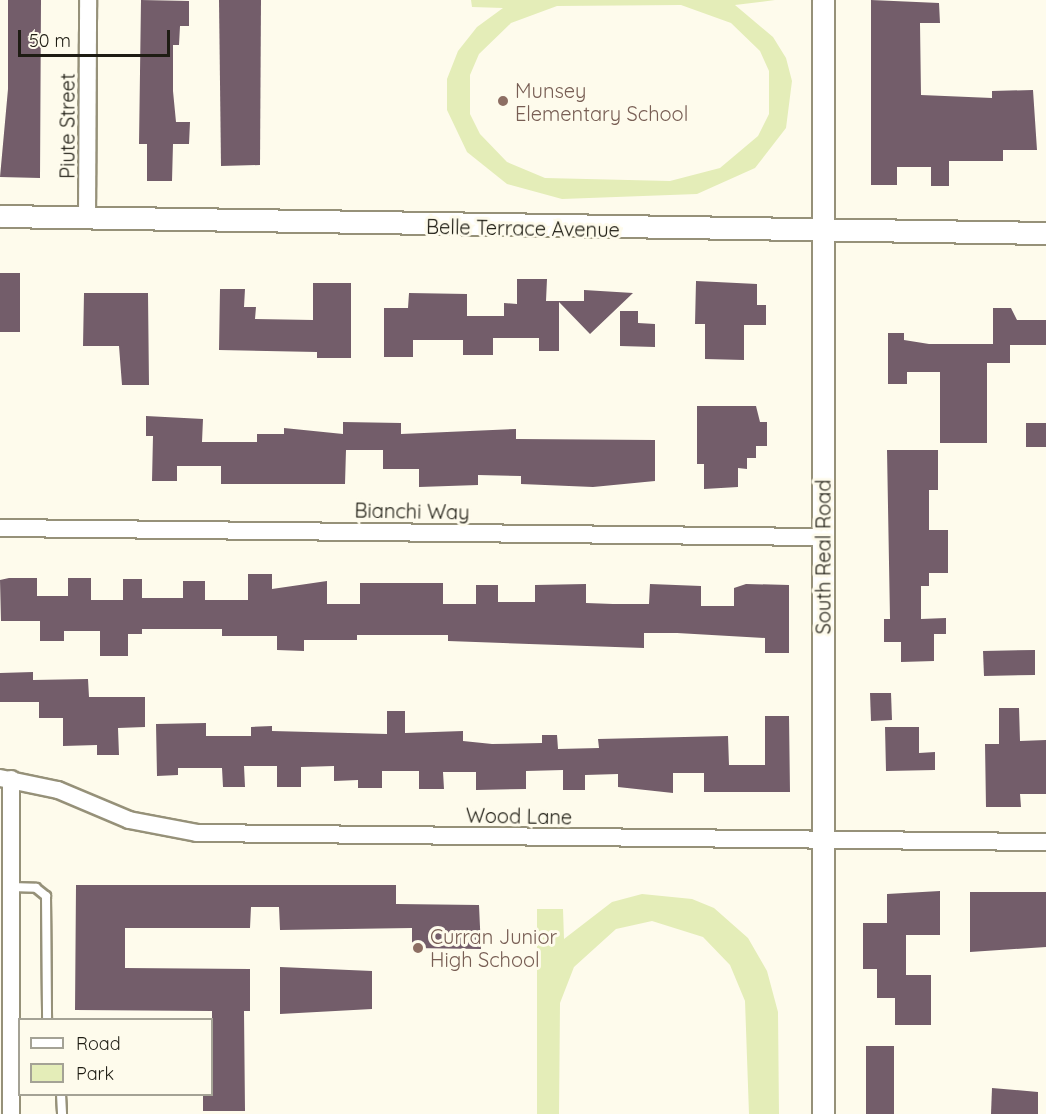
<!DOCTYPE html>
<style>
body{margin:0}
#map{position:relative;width:1046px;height:1114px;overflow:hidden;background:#fefbec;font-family:Quicksand,sans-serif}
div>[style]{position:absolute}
.green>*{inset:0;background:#e4edb8}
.building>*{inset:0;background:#735d6a}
.roads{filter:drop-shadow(2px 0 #969179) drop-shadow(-2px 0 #969179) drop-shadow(0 2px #969179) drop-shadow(0 -2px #969179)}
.service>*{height:8px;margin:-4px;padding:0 4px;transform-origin:4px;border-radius:4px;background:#fff}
.minor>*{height:16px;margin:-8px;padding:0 8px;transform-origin:8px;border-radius:8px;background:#fff}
.tertiary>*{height:21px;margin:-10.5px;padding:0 10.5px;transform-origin:10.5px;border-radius:10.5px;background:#fff}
.dots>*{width:16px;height:16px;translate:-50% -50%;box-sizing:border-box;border:3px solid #fefbec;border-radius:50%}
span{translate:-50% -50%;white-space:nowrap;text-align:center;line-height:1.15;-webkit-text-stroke:6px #fefbec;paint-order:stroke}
.education-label{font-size:20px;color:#785e54}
.left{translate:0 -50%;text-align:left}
.street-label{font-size:20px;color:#1e1c13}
.legend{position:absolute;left:18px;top:1018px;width:195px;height:78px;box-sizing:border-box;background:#fefbec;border:2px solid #a4a295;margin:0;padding:8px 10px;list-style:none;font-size:18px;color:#1e1c13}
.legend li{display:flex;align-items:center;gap:12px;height:30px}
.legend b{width:30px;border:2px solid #a4a295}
.scale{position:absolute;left:18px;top:30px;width:152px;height:27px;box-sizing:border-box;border:3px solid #1e1c13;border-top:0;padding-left:8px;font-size:18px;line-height:21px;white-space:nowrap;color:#1e1c13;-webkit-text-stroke:4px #fefbec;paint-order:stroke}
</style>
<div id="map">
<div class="green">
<div style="clip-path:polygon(evenodd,471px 0,775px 0,735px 5px,773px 37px,786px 58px,792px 81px,786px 128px,755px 168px,697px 194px,562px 199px,507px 184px,467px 152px,447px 110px,447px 79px,458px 51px,477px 27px,503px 8px,472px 7px,471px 0,681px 5px,731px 23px,760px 51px,769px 71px,769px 114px,758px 136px,720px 168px,670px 181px,545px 178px,507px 162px,480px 134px,470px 114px,470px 75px,479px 54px,511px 23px,557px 6px,681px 5px)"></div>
<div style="clip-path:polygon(642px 894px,692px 899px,714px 908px,748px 938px,767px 971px,778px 1012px,779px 1114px,749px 1114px,745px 1001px,730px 965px,703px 937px,652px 921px,616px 929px,574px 967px,560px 1003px,559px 1114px,537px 1114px,537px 909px,563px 909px,564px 939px,612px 902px)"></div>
</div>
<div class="building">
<div style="clip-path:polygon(8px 0,41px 0,40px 178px,0 177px,8px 89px)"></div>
<div style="clip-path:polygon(141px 0,189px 1px,189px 26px,180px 26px,179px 45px,173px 45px,173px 91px,176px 122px,190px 122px,189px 144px,173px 144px,172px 181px,147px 181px,147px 144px,139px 144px)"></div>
<div style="clip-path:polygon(219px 0,261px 0,260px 165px,221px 166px)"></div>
<div style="clip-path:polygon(871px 0,939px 3px,940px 23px,920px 23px,921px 95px,992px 98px,992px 91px,1033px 90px,1037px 150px,1003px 150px,1003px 161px,949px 161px,949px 186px,931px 186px,931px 167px,897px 167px,897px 185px,871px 185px)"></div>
<div style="clip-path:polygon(0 273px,20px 273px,20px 332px,0 332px)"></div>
<div style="clip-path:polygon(517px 279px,547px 279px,546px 301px,584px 301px,584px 290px,633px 293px,590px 334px,559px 302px,559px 351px,539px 351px,539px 338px,493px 338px,493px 355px,463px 355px,463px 340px,413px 340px,413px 357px,384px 357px,384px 308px,408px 308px,409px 293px,467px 294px,467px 316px,504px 316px,504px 303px,517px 304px)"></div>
<div style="clip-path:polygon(696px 281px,757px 284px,757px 305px,766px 305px,766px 325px,744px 325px,744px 360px,705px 359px,705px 324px,695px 324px)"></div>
<div style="clip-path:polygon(313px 283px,351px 283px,351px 358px,317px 358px,317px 352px,219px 350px,220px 289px,245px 289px,244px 307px,256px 307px,255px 319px,313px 320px)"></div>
<div style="clip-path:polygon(84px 293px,148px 293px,149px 385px,122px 385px,119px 346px,83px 346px)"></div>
<div style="clip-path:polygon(993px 308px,1011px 308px,1017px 320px,1046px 320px,1046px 345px,1010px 345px,1010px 363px,987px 363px,987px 443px,940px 443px,940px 372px,907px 372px,907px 384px,888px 384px,888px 333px,904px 333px,904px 340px,929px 344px,993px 344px)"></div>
<div style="clip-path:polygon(620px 311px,638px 311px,638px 323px,655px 324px,655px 347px,620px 346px)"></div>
<div style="clip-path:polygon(697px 406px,756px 406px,760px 422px,767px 422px,767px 446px,756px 446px,756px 458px,747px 458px,747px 469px,738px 468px,738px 487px,704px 489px,704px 464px,697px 464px)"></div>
<div style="clip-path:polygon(146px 416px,203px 419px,202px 442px,257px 442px,257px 434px,284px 434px,284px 428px,343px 434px,343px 422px,401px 423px,401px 434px,516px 429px,516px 439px,655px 440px,655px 481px,593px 487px,521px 484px,521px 476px,478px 475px,478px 485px,419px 487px,419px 469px,383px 469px,383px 450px,346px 450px,345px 484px,221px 484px,221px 466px,177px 466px,177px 481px,152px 481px,153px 436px,146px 436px)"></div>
<div style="clip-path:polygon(1026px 423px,1046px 423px,1046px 447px,1026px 447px)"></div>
<div style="clip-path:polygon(887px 450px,938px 450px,938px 490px,929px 490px,929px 530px,948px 530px,948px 573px,929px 573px,929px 586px,921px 586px,921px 619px,946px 618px,946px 634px,934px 634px,934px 661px,901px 662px,901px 642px,884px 642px,884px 619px,890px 619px)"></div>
<div style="clip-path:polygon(248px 574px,272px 574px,272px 589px,327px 581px,327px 604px,360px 604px,360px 583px,443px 583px,443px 604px,476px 604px,476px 585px,498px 585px,498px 602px,535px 602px,535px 585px,586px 584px,586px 603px,613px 604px,649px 604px,650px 584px,701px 586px,701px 606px,734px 606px,734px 588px,746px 584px,789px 585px,789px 653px,765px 653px,765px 638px,677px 633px,644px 633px,644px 648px,448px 641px,448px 635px,357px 635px,357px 640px,304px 640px,304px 651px,277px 650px,277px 636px,222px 636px,222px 629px,142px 629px,142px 634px,128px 634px,128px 656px,100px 656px,100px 631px,64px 631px,64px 641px,40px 641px,40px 621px,1px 621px,0 580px,9px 578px,37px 578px,37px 596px,68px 596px,68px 578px,91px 578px,91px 600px,123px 600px,123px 579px,142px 579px,142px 598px,183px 598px,183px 581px,205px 581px,205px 600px,248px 600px)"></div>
<div style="clip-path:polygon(1035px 650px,1035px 675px,984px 676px,983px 651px)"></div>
<div style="clip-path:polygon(33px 672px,33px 680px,88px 679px,89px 697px,145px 697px,145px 727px,118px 728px,119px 755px,97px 755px,97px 745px,63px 746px,63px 718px,39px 718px,39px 702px,0 702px,0 673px)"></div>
<div style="clip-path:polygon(870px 693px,891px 693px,892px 720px,871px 721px)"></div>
<div style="clip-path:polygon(999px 708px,1019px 708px,1020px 741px,1046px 740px,1046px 794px,1020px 794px,1021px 807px,986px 807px,985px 744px,999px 744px)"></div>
<div style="clip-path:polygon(387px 711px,405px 711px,405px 733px,463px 731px,463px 741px,492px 744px,542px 743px,542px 735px,557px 735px,558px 749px,599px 748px,598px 739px,728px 736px,729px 765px,765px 765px,765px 716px,789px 716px,790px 792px,704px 792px,704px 773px,673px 773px,673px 793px,618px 787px,618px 774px,585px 775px,585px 790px,563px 790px,563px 770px,526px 771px,526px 789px,476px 790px,476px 772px,443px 772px,444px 789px,419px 789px,419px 771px,382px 771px,382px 788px,358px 788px,358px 780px,334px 781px,334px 766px,301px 767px,301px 787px,277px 787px,277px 766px,244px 766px,245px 787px,223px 787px,222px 768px,178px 768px,178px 775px,157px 776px,156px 724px,206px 723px,206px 736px,251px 736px,251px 727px,272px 726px,272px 731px,387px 734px)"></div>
<div style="clip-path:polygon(885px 727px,919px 727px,919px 753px,935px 752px,935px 770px,886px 771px)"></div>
<div style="clip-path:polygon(76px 885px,396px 885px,396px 904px,479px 905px,481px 949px,412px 948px,412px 928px,280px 930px,279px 907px,251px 907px,250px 928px,125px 928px,125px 968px,250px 969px,250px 1011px,244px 1011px,245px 1111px,203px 1111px,203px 1095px,212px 1095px,212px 1011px,75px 1010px)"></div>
<div style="clip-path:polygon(940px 891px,940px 935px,906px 935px,906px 975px,931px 975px,931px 1025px,895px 1025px,895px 998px,877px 998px,877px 969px,863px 969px,863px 923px,887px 923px,887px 894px)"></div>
<div style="clip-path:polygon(970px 892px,1046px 892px,1046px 947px,970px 952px)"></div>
<div style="clip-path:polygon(280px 967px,372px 971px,372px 1009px,280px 1014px)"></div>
<div style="clip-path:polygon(866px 1046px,894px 1046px,894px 1114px,866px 1114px)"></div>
<div style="clip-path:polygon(992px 1088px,1038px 1092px,1038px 1114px,991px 1114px)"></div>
</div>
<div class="roads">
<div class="service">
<div style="left:11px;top:887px;width:25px;rotate:2deg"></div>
<div style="left:36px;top:888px;width:13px;rotate:39deg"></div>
<div style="left:46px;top:896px;width:124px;rotate:89.5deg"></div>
<div style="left:61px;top:1094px;width:20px;rotate:87deg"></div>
</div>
<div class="minor">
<div style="left:87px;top:217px;width:217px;rotate:-89.7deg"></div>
<div style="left:0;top:528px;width:823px;rotate:0.63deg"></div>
<div style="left:0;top:778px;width:59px;rotate:11.7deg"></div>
<div style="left:58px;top:790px;width:77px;rotate:22.9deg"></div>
<div style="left:129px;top:820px;width:69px;rotate:10.8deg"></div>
<div style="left:197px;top:833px;width:849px;rotate:0.61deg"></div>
<div style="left:11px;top:779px;width:335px;rotate:90deg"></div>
</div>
<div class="tertiary">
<div style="left:823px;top:0;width:1114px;rotate:90deg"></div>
<div style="left:0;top:216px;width:1046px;rotate:0.93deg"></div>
</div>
</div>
<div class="dots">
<div style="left:503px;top:101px;background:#8d6e63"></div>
<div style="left:418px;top:948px;background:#8d6e63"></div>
</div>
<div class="education-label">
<span class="left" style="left:515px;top:102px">Munsey<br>Elementary School</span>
<span class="left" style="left:430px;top:948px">Curran Junior<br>High School</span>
</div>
<div class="street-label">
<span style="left:67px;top:126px;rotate:-90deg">Piute Street</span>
<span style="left:523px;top:228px;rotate:1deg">Belle Terrace Avenue</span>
<span style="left:412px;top:511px;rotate:1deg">Bianchi Way</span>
<span style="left:823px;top:557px;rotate:-90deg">South Real Road</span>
<span style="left:519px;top:816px;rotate:1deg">Wood Lane</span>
</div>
<ul class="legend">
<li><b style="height:8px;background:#fff"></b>Road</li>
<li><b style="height:16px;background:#e4edb8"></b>Park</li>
</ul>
<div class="scale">50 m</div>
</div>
